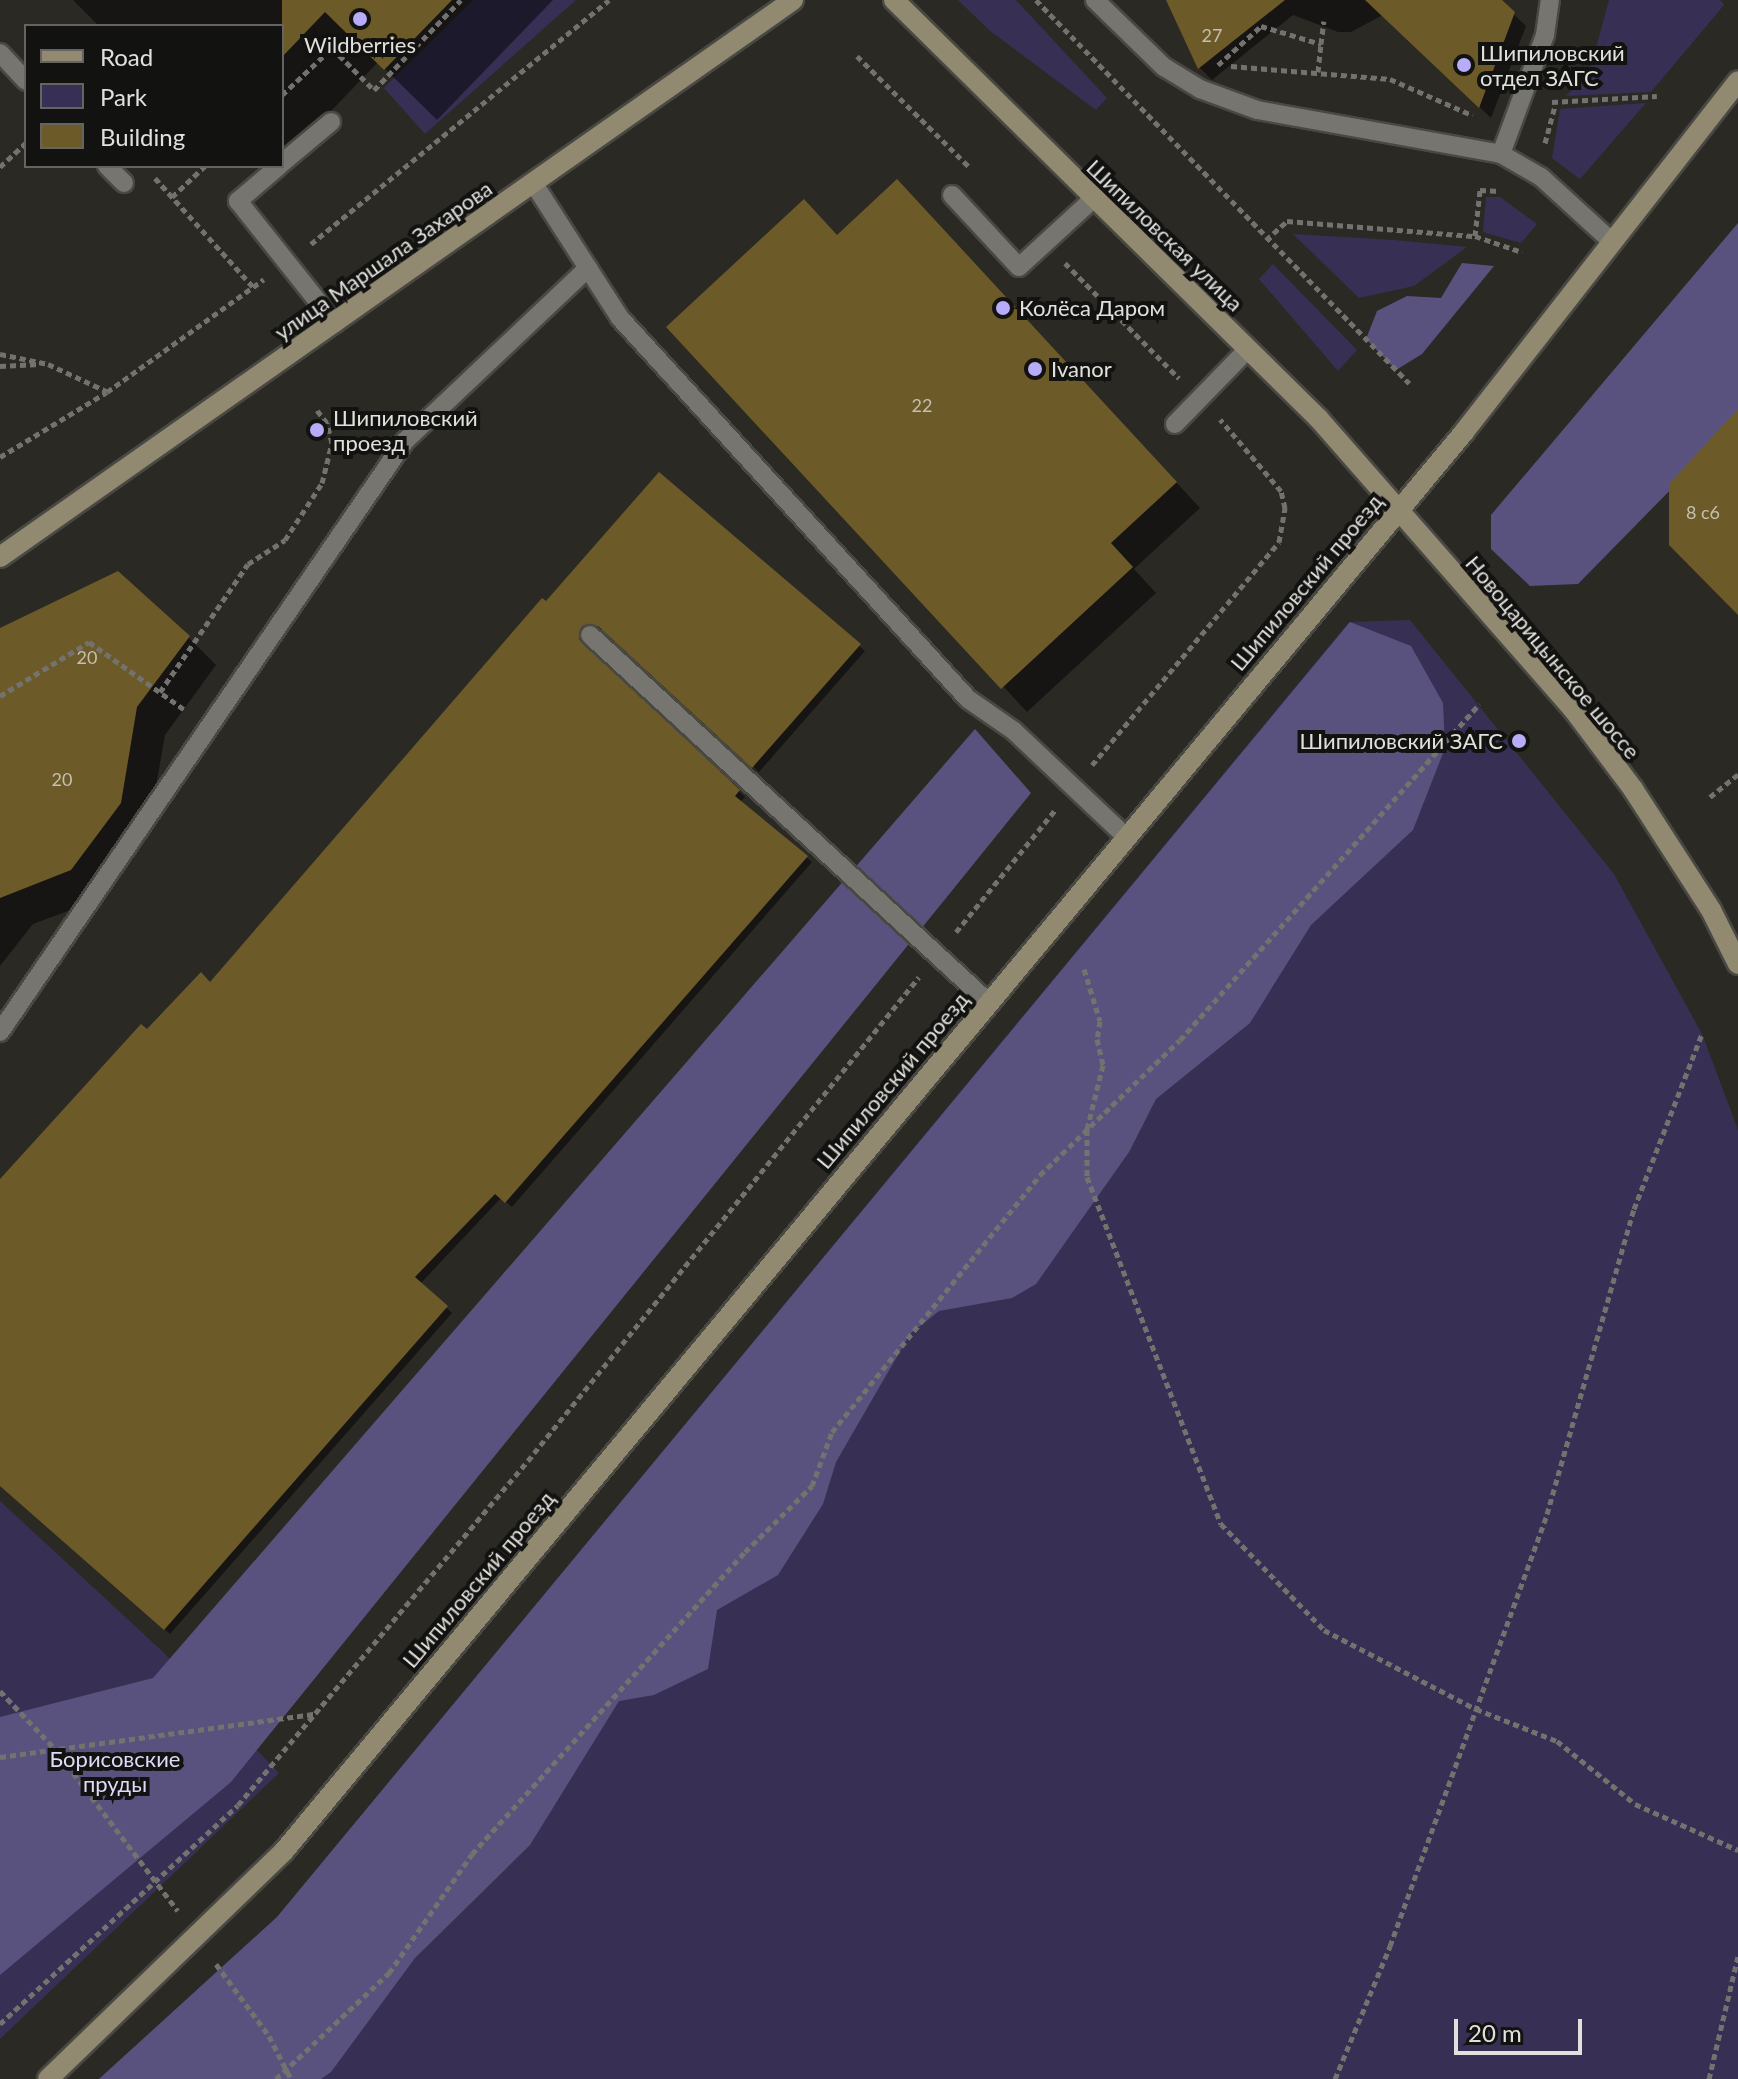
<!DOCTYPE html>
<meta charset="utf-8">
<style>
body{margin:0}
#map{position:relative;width:1738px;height:2079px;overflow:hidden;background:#2b2924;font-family:Lato,sans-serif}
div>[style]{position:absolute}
.green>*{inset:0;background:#373054}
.forest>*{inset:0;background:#5a527e}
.shadow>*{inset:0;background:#0007}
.building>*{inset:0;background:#6c5b29}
.path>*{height:5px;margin-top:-2.5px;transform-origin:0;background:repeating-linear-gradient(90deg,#74726e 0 6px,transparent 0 10px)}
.roads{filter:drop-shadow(2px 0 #494843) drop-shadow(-2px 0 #494843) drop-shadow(0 2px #494843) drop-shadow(0 -2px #494843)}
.lane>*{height:18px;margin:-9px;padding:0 9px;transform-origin:9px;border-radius:9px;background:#777570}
.secondary>*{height:20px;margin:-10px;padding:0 10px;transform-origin:10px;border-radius:10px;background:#928971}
.dots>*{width:22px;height:22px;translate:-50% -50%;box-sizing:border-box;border:4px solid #121210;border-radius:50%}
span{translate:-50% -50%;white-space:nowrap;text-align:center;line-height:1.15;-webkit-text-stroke:8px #121210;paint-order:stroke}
.number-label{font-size:18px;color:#c4bfb0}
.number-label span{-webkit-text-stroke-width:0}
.poi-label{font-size:22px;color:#e1e0dd}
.left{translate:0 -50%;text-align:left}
.right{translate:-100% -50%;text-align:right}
.street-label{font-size:22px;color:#e1e0dd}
.park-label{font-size:22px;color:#dedaf8}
.legend{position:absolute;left:24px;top:24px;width:260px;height:144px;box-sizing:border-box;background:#121210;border:2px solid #656462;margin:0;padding:10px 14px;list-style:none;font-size:24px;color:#e1e0dd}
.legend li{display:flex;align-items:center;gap:16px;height:40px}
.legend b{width:40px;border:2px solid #656462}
.scale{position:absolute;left:1454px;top:2019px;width:128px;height:36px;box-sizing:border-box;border:4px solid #e1e0dd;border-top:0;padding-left:10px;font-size:24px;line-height:28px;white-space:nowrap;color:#e1e0dd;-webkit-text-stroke:6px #121210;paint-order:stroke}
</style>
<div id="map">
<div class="green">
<div style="clip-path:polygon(473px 0,576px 0,425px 134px,384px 88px)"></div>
<div style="clip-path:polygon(958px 0,1016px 0,1107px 98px,1096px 110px,989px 30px)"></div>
<div style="clip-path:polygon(1609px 0,1720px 0,1724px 5px,1651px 92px,1565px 96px,1588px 77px)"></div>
<div style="clip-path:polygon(1646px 103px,1580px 179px,1552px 158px,1560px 109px)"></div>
<div style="clip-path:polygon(1486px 197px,1500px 197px,1537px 224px,1521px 243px,1483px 232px)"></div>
<div style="clip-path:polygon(1293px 234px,1394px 240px,1467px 247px,1414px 286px,1359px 298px)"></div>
<div style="clip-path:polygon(1273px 264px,1357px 350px,1338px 371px,1259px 279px)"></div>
<div style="clip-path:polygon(1410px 620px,1614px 874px,1702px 1034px,1738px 1130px,1738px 2079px,99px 2079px,277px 1917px,1349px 622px)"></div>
<div style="clip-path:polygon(0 1501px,162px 1651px,279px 1773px,0 2039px)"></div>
</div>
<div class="forest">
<div style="clip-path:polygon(1738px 223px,1738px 421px,1578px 584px,1530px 586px,1491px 549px,1491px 515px)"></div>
<div style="clip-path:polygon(1462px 263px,1494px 266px,1422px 354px,1396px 370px,1366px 339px,1377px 311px,1407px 296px,1441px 298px)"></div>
<div style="clip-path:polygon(1350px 622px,1411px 646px,1443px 703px,1445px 748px,1413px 830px,1311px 925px,1250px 1023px,1156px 1099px,1129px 1152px,1036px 1284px,1012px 1298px,939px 1311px,910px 1334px,836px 1462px,823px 1504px,778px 1575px,717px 1610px,708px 1669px,654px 1695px,619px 1701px,530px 1845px,415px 1958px,331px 2072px,321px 2079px,99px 2079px,277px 1917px)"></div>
<div style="clip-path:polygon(975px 729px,1031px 793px,231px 1782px,0 1975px,0 1717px,153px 1678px)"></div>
</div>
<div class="shadow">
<div style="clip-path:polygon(73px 0,553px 0,437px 120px,378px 62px,288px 156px,282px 150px,282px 26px,99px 26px)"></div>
<div style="clip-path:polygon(1168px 0,1499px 0,1526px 26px,1491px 118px,1383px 15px,1351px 32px,1338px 32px,1293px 15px,1212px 80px,1200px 68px)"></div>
<div style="clip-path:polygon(921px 206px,1200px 508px,1134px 569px,1156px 593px,1027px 712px,669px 327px,838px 236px)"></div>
<div style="clip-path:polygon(660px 475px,865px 651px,759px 772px,606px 631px,585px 632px,587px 651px,745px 797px,740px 802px,812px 862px,512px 1207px,501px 1198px,420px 1284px,452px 1313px,170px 1634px,0 1484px,0 1182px,147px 1032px,211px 984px)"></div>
<div style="clip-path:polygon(0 630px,188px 637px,216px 665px,165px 735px,148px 831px,95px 901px,33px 924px,0 966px)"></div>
</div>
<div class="building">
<div style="clip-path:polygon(282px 0,452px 0,384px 70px,325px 12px,282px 57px)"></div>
<div style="clip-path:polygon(1166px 0,1285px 0,1198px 69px)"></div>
<div style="clip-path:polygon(1365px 0,1502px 0,1515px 12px,1479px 108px)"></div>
<div style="clip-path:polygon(897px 179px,1177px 482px,1111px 543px,1133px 567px,1001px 689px,666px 327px,804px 199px,837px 235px)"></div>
<div style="clip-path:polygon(1738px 409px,1738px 615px,1669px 545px,1669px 484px)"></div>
<div style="clip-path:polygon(659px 472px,861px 644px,752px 768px,598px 626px,582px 626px,579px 639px,740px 790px,735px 796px,808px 856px,505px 1203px,495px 1194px,415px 1277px,448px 1306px,164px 1630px,0 1486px,0 1179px,141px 1024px,147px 1029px,201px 972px,210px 982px,542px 598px,546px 601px)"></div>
<div style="clip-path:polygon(118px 571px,190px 636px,137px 707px,121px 803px,71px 870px,0 898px,0 628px)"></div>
</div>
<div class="path">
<div style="left:1036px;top:0;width:535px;rotate:45.76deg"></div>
<div style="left:857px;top:56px;width:159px;rotate:44.7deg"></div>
<div style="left:1218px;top:65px;width:58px;rotate:-42.2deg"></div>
<div style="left:1261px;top:26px;width:63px;rotate:16.7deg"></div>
<div style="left:1321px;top:44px;width:23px;rotate:-83deg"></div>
<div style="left:1231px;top:66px;width:160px;rotate:4.7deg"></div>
<div style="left:1390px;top:79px;width:90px;rotate:23.7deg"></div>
<div style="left:1318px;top:72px;width:28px;rotate:-84deg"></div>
<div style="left:282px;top:95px;width:69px;rotate:-43.2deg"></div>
<div style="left:332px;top:48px;width:59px;rotate:45deg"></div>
<div style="left:374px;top:90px;width:125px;rotate:-46deg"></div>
<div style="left:1552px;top:102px;width:105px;rotate:-3.3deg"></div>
<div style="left:1545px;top:143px;width:38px;rotate:-75deg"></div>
<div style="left:0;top:167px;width:35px;rotate:-43deg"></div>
<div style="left:155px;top:178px;width:147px;rotate:48deg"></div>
<div style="left:172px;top:197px;width:45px;rotate:-43.2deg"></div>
<div style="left:1475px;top:236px;width:46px;rotate:-83.8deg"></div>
<div style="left:1480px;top:190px;width:20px;rotate:3deg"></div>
<div style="left:1266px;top:240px;width:28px;rotate:-42deg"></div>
<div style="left:1287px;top:221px;width:189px;rotate:4.6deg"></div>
<div style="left:1475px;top:236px;width:50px;rotate:18.8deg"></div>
<div style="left:311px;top:244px;width:385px;rotate:-39.3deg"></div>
<div style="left:1065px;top:263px;width:162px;rotate:45.3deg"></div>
<div style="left:0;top:354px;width:49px;rotate:11.8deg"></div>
<div style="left:48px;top:364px;width:64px;rotate:25deg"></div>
<div style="left:0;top:366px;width:39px;rotate:-3deg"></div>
<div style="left:0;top:457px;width:125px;rotate:-31.3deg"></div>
<div style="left:107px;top:392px;width:193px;rotate:-35.7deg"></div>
<div style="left:160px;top:692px;width:155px;rotate:-55.5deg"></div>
<div style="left:248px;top:564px;width:44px;rotate:-33deg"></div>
<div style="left:285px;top:540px;width:68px;rotate:-57deg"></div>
<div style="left:322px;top:483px;width:41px;rotate:-76deg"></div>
<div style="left:332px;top:443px;width:21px;rotate:-104deg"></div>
<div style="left:327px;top:423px;width:18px;rotate:-128deg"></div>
<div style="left:0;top:696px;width:104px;rotate:-31.2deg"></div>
<div style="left:89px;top:642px;width:118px;rotate:35.3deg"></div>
<div style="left:1092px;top:765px;width:291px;rotate:-50deg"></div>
<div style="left:1279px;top:542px;width:35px;rotate:-80deg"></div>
<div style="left:1285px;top:508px;width:17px;rotate:-103deg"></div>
<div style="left:1281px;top:491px;width:94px;rotate:-130.3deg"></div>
<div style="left:1710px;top:797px;width:36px;rotate:-39deg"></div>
<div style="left:956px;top:932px;width:157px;rotate:-50.9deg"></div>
<div style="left:1084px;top:969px;width:54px;rotate:72.9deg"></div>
<div style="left:1100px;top:1021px;width:18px;rotate:99deg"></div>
<div style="left:1097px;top:1039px;width:27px;rotate:77deg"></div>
<div style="left:1103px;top:1065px;width:66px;rotate:104deg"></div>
<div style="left:1087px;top:1129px;width:48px;rotate:90deg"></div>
<div style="left:1087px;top:1177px;width:372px;rotate:68.9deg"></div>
<div style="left:1221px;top:1524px;width:148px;rotate:45.8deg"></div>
<div style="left:1324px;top:1630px;width:171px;rotate:27.5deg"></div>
<div style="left:1476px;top:1709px;width:87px;rotate:21.6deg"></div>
<div style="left:1557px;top:1741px;width:100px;rotate:38.9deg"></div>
<div style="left:1635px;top:1804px;width:113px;rotate:24.1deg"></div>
<div style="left:0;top:1691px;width:80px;rotate:46.5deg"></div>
<div style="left:55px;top:1749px;width:203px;rotate:52.8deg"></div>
<div style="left:0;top:1757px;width:318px;rotate:-7.8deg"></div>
<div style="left:216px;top:1964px;width:89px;rotate:53.6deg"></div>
<div style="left:269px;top:2036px;width:48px;rotate:62.9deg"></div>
<div style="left:0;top:2024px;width:323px;rotate:-42.6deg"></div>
<div style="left:238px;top:1805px;width:460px;rotate:-49.9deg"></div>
<div style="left:534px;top:1453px;width:612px;rotate:-51.03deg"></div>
<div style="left:276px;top:2079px;width:155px;rotate:-43.2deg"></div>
<div style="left:389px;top:1973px;width:145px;rotate:-55.1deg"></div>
<div style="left:472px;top:1854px;width:407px;rotate:-47.9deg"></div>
<div style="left:745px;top:1552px;width:94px;rotate:-44.6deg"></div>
<div style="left:812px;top:1486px;width:58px;rotate:-69.7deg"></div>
<div style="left:832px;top:1432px;width:331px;rotate:-51deg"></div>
<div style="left:1040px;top:1175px;width:194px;rotate:-44deg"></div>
<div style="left:1180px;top:1040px;width:450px;rotate:-48.3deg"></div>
<div style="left:1335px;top:2079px;width:144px;rotate:-67.5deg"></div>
<div style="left:1390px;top:1946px;width:460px;rotate:-70deg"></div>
<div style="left:1547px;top:1514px;width:317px;rotate:-74.1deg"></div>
<div style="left:1634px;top:1209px;width:188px;rotate:-68.8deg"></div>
<div style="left:1709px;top:2079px;width:126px;rotate:-76.7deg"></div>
</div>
<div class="roads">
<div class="lane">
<div style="left:1095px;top:0;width:96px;rotate:44.2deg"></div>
<div style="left:1164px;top:67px;width:42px;rotate:31.4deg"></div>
<div style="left:1200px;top:89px;width:61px;rotate:20.2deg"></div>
<div style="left:1257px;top:110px;width:248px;rotate:10.2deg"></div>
<div style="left:1501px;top:154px;width:46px;rotate:29.9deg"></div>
<div style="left:1541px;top:177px;width:95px;rotate:42.4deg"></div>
<div style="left:0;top:53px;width:38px;rotate:47deg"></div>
<div style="left:1501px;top:154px;width:127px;rotate:-69.7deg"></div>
<div style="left:1545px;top:35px;width:35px;rotate:-82deg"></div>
<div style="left:282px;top:163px;width:64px;rotate:-39.9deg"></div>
<div style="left:107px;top:166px;width:24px;rotate:45deg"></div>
<div style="left:279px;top:166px;width:54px;rotate:139.5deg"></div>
<div style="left:238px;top:201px;width:156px;rotate:51.5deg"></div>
<div style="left:534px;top:184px;width:159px;rotate:57.3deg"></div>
<div style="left:620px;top:318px;width:516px;rotate:47.59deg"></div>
<div style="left:968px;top:699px;width:56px;rotate:34.8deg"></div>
<div style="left:1014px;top:731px;width:154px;rotate:43.4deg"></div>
<div style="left:952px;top:195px;width:98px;rotate:47.1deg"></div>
<div style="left:1019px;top:267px;width:100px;rotate:-42.6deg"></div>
<div style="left:1175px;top:424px;width:105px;rotate:-45.8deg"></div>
<div style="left:590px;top:635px;width:541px;rotate:42.68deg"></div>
<div style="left:0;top:1032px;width:716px;rotate:-55.58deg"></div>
<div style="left:405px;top:441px;width:252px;rotate:-43.4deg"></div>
</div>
<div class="secondary">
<div style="left:894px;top:0;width:597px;rotate:44.59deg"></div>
<div style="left:1319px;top:419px;width:386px;rotate:48.8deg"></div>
<div style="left:1573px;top:709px;width:100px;rotate:53.1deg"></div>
<div style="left:1633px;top:789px;width:144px;rotate:57.2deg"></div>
<div style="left:1711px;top:910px;width:60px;rotate:63.4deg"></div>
<div style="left:0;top:557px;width:969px;rotate:-35.08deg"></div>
<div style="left:48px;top:2079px;width:328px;rotate:-44deg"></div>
<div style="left:284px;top:1851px;width:1846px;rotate:-50.25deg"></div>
<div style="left:1464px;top:432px;width:445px;rotate:-52deg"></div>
</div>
</div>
<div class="dots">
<div style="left:360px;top:19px;background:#b8abf7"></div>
<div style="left:1464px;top:65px;background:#b8abf7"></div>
<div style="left:1003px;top:308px;background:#b8abf7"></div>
<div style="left:1035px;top:369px;background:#b8abf7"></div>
<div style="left:317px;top:430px;background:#b8abf7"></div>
<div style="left:1519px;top:741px;background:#b8abf7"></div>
</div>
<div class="number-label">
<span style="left:1212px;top:35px">27</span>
<span style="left:922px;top:405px">22</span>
<span style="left:1703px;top:512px">8 с6</span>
<span style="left:87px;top:657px">20</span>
<span style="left:62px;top:779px">20</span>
</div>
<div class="poi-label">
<span style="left:360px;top:45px">Wildberries</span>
<span class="left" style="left:1480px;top:65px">Шипиловский<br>отдел ЗАГС</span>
<span class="left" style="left:1019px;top:308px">Колёса Даром</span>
<span class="left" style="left:1051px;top:369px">Ivanor</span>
<span class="left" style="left:333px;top:430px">Шипиловский<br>проезд</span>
<span class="right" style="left:1503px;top:741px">Шипиловский ЗАГС</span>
</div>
<div class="street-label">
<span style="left:1165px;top:235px;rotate:44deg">Шипиловская улица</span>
<span style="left:383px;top:260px;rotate:-35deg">улица Маршала Захарова</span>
<span style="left:1306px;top:582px;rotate:-50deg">Шипиловский проезд</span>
<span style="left:1553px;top:657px;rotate:50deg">Новоцарицынское шоссе</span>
<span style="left:892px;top:1080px;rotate:-50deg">Шипиловский проезд</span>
<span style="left:478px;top:1579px;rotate:-50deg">Шипиловский проезд</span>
</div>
<div class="park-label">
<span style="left:115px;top:1771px">Борисовские<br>пруды</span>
</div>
<ul class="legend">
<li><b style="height:10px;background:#928971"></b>Road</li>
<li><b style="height:22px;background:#373054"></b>Park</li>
<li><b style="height:22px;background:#6c5b29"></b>Building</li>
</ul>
<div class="scale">20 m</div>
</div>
